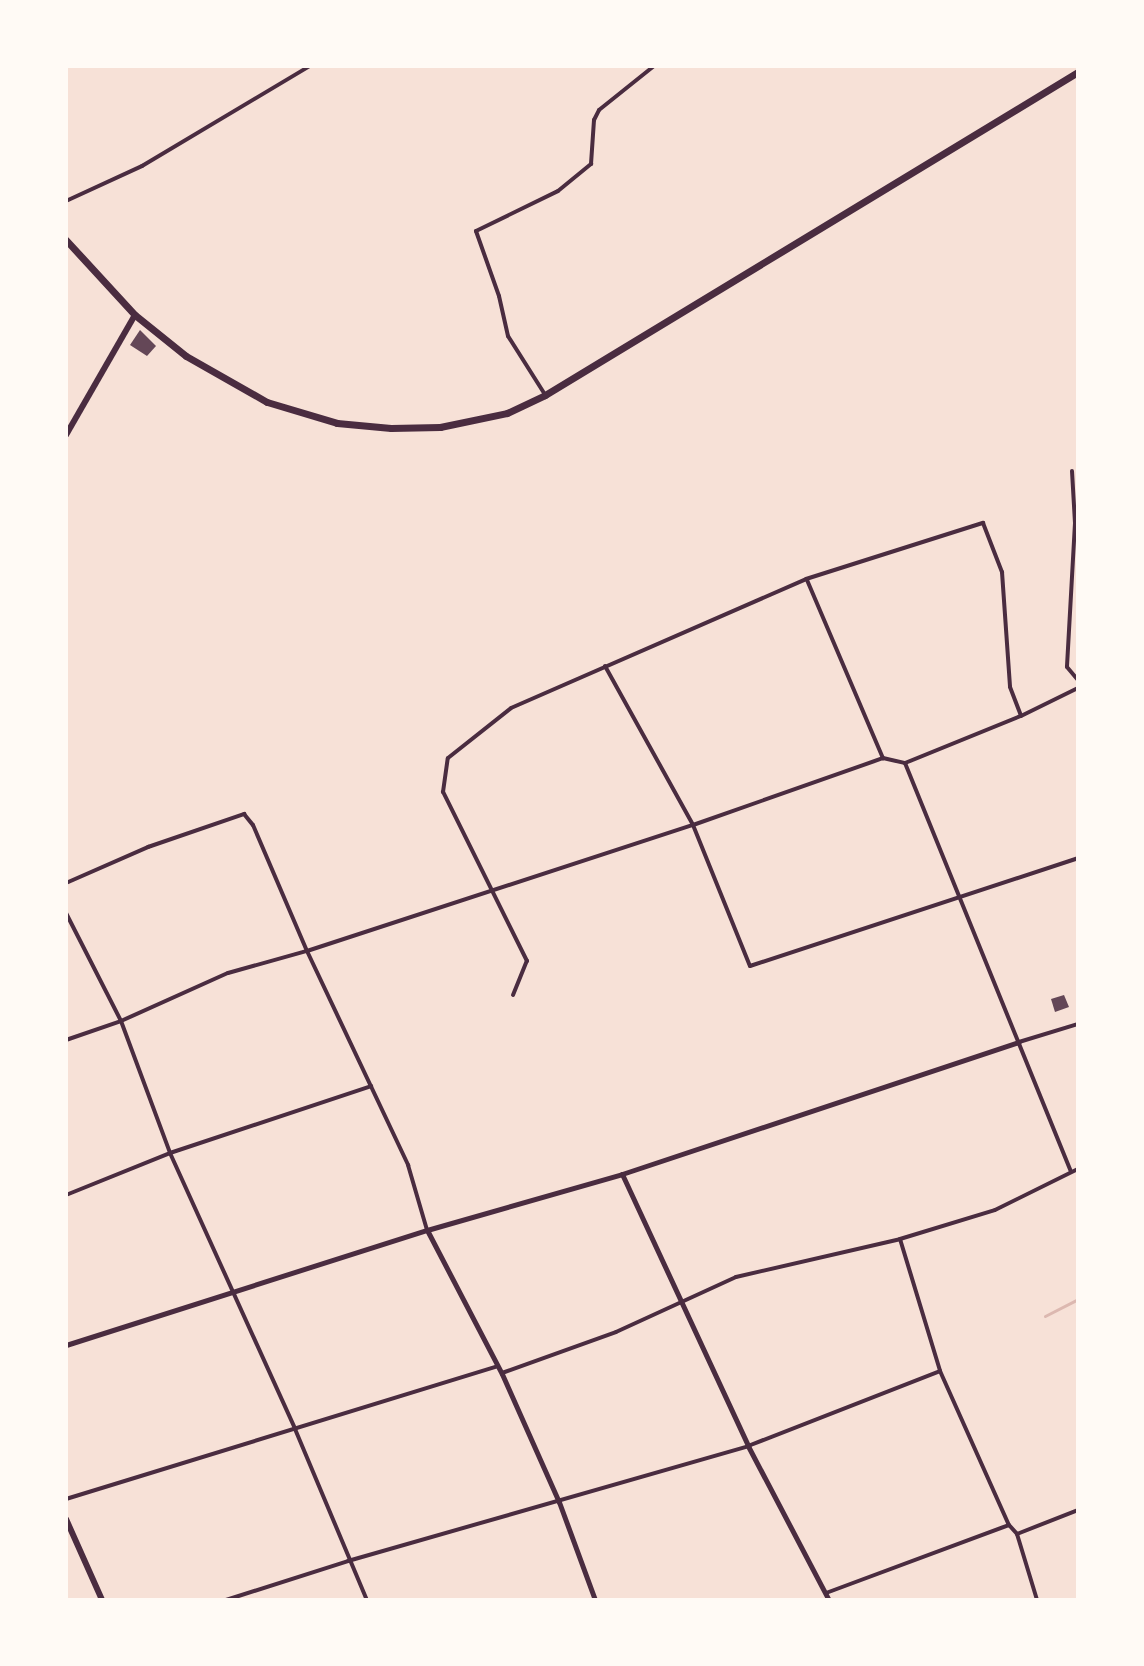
<!DOCTYPE html>
<style>
body{margin:0}
#map{position:relative;width:1144px;height:1666px;overflow:hidden;background:#f7e1d7;font-family:"Roboto Condensed",sans-serif}
div>[style]{position:absolute}
.stream>*{height:3px;margin:-1.5px;padding:0 1.5px;transform-origin:1.5px;border-radius:1.5px;background:#dcb8b0}
.building>*{inset:0;background:#644757}
.minor>*{height:4px;margin:-2px;padding:0 2px;transform-origin:2px;border-radius:2px;background:#4a2c40}
.tertiary>*{height:5px;margin:-2.5px;padding:0 2.5px;transform-origin:2.5px;border-radius:2.5px;background:#4a2c40}
.secondary>*{height:6px;margin:-3px;padding:0 3px;transform-origin:3px;border-radius:3px;background:#4a2c40}
.primary>*{height:7px;margin:-3.5px;padding:0 3.5px;transform-origin:3.5px;border-radius:3.5px;background:#4a2c40}
span{translate:-50% -50%;white-space:nowrap;text-align:center;line-height:1.15;-webkit-text-stroke:6px #fffaf5;paint-order:stroke}
.frame{position:absolute;inset:0;border:68px solid #fffaf5;pointer-events:none}
</style>
<div id="map">
<div class="stream">
<div style="left:1045px;top:1316px;width:37px;rotate:-27deg"></div>
</div>
<div class="building">
<div style="clip-path:polygon(140px 330px,156px 346px,147px 356px,130px 345px)"></div>
<div style="clip-path:polygon(1064px 995px,1069px 1007px,1055px 1012px,1051px 999px)"></div>
</div>
<div class="minor">
<div style="left:66px;top:201px;width:84px;rotate:-24.7deg"></div>
<div style="left:142px;top:166px;width:196px;rotate:-30.8deg"></div>
<div style="left:544px;top:393px;width:67px;rotate:-122.3deg"></div>
<div style="left:508px;top:336px;width:41px;rotate:-102.7deg"></div>
<div style="left:499px;top:296px;width:69px;rotate:-109.5deg"></div>
<div style="left:476px;top:231px;width:91px;rotate:-26deg"></div>
<div style="left:558px;top:191px;width:43px;rotate:-39.3deg"></div>
<div style="left:591px;top:164px;width:44px;rotate:-86.1deg"></div>
<div style="left:594px;top:120px;width:11px;rotate:-63deg"></div>
<div style="left:599px;top:110px;width:70px;rotate:-38.7deg"></div>
<div style="left:1072px;top:471px;width:52px;rotate:86.7deg"></div>
<div style="left:1075px;top:523px;width:144px;rotate:93.2deg"></div>
<div style="left:1067px;top:667px;width:17px;rotate:50deg"></div>
<div style="left:807px;top:580px;width:194px;rotate:66.9deg"></div>
<div style="left:605px;top:666px;width:182px;rotate:61deg"></div>
<div style="left:693px;top:825px;width:152px;rotate:68deg"></div>
<div style="left:750px;top:966px;width:345px;rotate:-18.2deg"></div>
<div style="left:905px;top:763px;width:441px;rotate:67.9deg"></div>
<div style="left:66px;top:883px;width:90px;rotate:-23.7deg"></div>
<div style="left:148px;top:847px;width:102px;rotate:-19deg"></div>
<div style="left:244px;top:814px;width:14px;rotate:51deg"></div>
<div style="left:253px;top:825px;width:137px;rotate:66.8deg"></div>
<div style="left:307px;top:951px;width:237px;rotate:64.7deg"></div>
<div style="left:408px;top:1165px;width:68px;rotate:73.7deg"></div>
<div style="left:66px;top:913px;width:121px;rotate:63deg"></div>
<div style="left:121px;top:1021px;width:141px;rotate:69.6deg"></div>
<div style="left:170px;top:1153px;width:303px;rotate:65.6deg"></div>
<div style="left:295px;top:1429px;width:186px;rotate:67.2deg"></div>
<div style="left:513px;top:995px;width:37px;rotate:-68deg"></div>
<div style="left:527px;top:961px;width:189px;rotate:-116.4deg"></div>
<div style="left:443px;top:792px;width:34px;rotate:-82deg"></div>
<div style="left:448px;top:758px;width:80px;rotate:-38.4deg"></div>
<div style="left:511px;top:708px;width:322px;rotate:-23.6deg"></div>
<div style="left:806px;top:579px;width:186px;rotate:-17.6deg"></div>
<div style="left:983px;top:523px;width:53px;rotate:68.8deg"></div>
<div style="left:1002px;top:572px;width:115px;rotate:86deg"></div>
<div style="left:1010px;top:687px;width:30px;rotate:69deg"></div>
<div style="left:66px;top:1040px;width:58px;rotate:-19.1deg"></div>
<div style="left:121px;top:1021px;width:117px;rotate:-24.2deg"></div>
<div style="left:228px;top:973px;width:82px;rotate:-15.6deg"></div>
<div style="left:307px;top:951px;width:406px;rotate:-18.1deg"></div>
<div style="left:693px;top:825px;width:201px;rotate:-19.4deg"></div>
<div style="left:883px;top:758px;width:23px;rotate:13deg"></div>
<div style="left:905px;top:763px;width:125px;rotate:-22.1deg"></div>
<div style="left:1021px;top:716px;width:64px;rotate:-26.2deg"></div>
<div style="left:1019px;top:1042px;width:62px;rotate:-17deg"></div>
<div style="left:66px;top:1195px;width:112px;rotate:-22deg"></div>
<div style="left:170px;top:1153px;width:212px;rotate:-18.4deg"></div>
<div style="left:900px;top:1239px;width:138px;rotate:73.1deg"></div>
<div style="left:940px;top:1371px;width:169px;rotate:65.9deg"></div>
<div style="left:1009px;top:1525px;width:12px;rotate:48deg"></div>
<div style="left:1017px;top:1534px;width:69px;rotate:73.1deg"></div>
<div style="left:502px;top:1373px;width:121px;rotate:-19.8deg"></div>
<div style="left:616px;top:1332px;width:132px;rotate:-24.6deg"></div>
<div style="left:736px;top:1277px;width:168px;rotate:-13deg"></div>
<div style="left:900px;top:1239px;width:99px;rotate:-17deg"></div>
<div style="left:995px;top:1210px;width:93px;rotate:-26.3deg"></div>
<div style="left:66px;top:1499px;width:451px;rotate:-17.1deg"></div>
<div style="left:1017px;top:1534px;width:66px;rotate:-21.5deg"></div>
<div style="left:826px;top:1593px;width:195px;rotate:-20.4deg"></div>
<div style="left:226px;top:1600px;width:128px;rotate:-17.7deg"></div>
<div style="left:348px;top:1561px;width:416px;rotate:-16deg"></div>
<div style="left:748px;top:1446px;width:206px;rotate:-21.3deg"></div>
</div>
<div class="tertiary">
<div style="left:622px;top:1174px;width:300px;rotate:65.1deg"></div>
<div style="left:748px;top:1446px;width:174px;rotate:62.3deg"></div>
<div style="left:427px;top:1230px;width:162px;rotate:62.5deg"></div>
<div style="left:502px;top:1374px;width:140px;rotate:66deg"></div>
<div style="left:559px;top:1502px;width:104px;rotate:69.8deg"></div>
<div style="left:66px;top:1345px;width:379px;rotate:-17.7deg"></div>
<div style="left:427px;top:1230px;width:203px;rotate:-16deg"></div>
<div style="left:622px;top:1174px;width:418px;rotate:-18.4deg"></div>
</div>
<div class="secondary">
<div style="left:66px;top:435px;width:138px;rotate:-60.1deg"></div>
<div style="left:66px;top:1519px;width:89px;rotate:66deg"></div>
</div>
<div class="primary">
<div style="left:66px;top:240px;width:102px;rotate:47.4deg"></div>
<div style="left:135px;top:315px;width:65px;rotate:38.8deg"></div>
<div style="left:186px;top:356px;width:93px;rotate:29.6deg"></div>
<div style="left:267px;top:402px;width:73px;rotate:16.7deg"></div>
<div style="left:337px;top:423px;width:54px;rotate:5.3deg"></div>
<div style="left:391px;top:428px;width:49px;rotate:-1.2deg"></div>
<div style="left:440px;top:427px;width:68px;rotate:-11.8deg"></div>
<div style="left:507px;top:413px;width:42px;rotate:-25.3deg"></div>
<div style="left:545px;top:395px;width:623px;rotate:-31.22deg"></div>
</div>
<div class="frame"></div>
</div>
